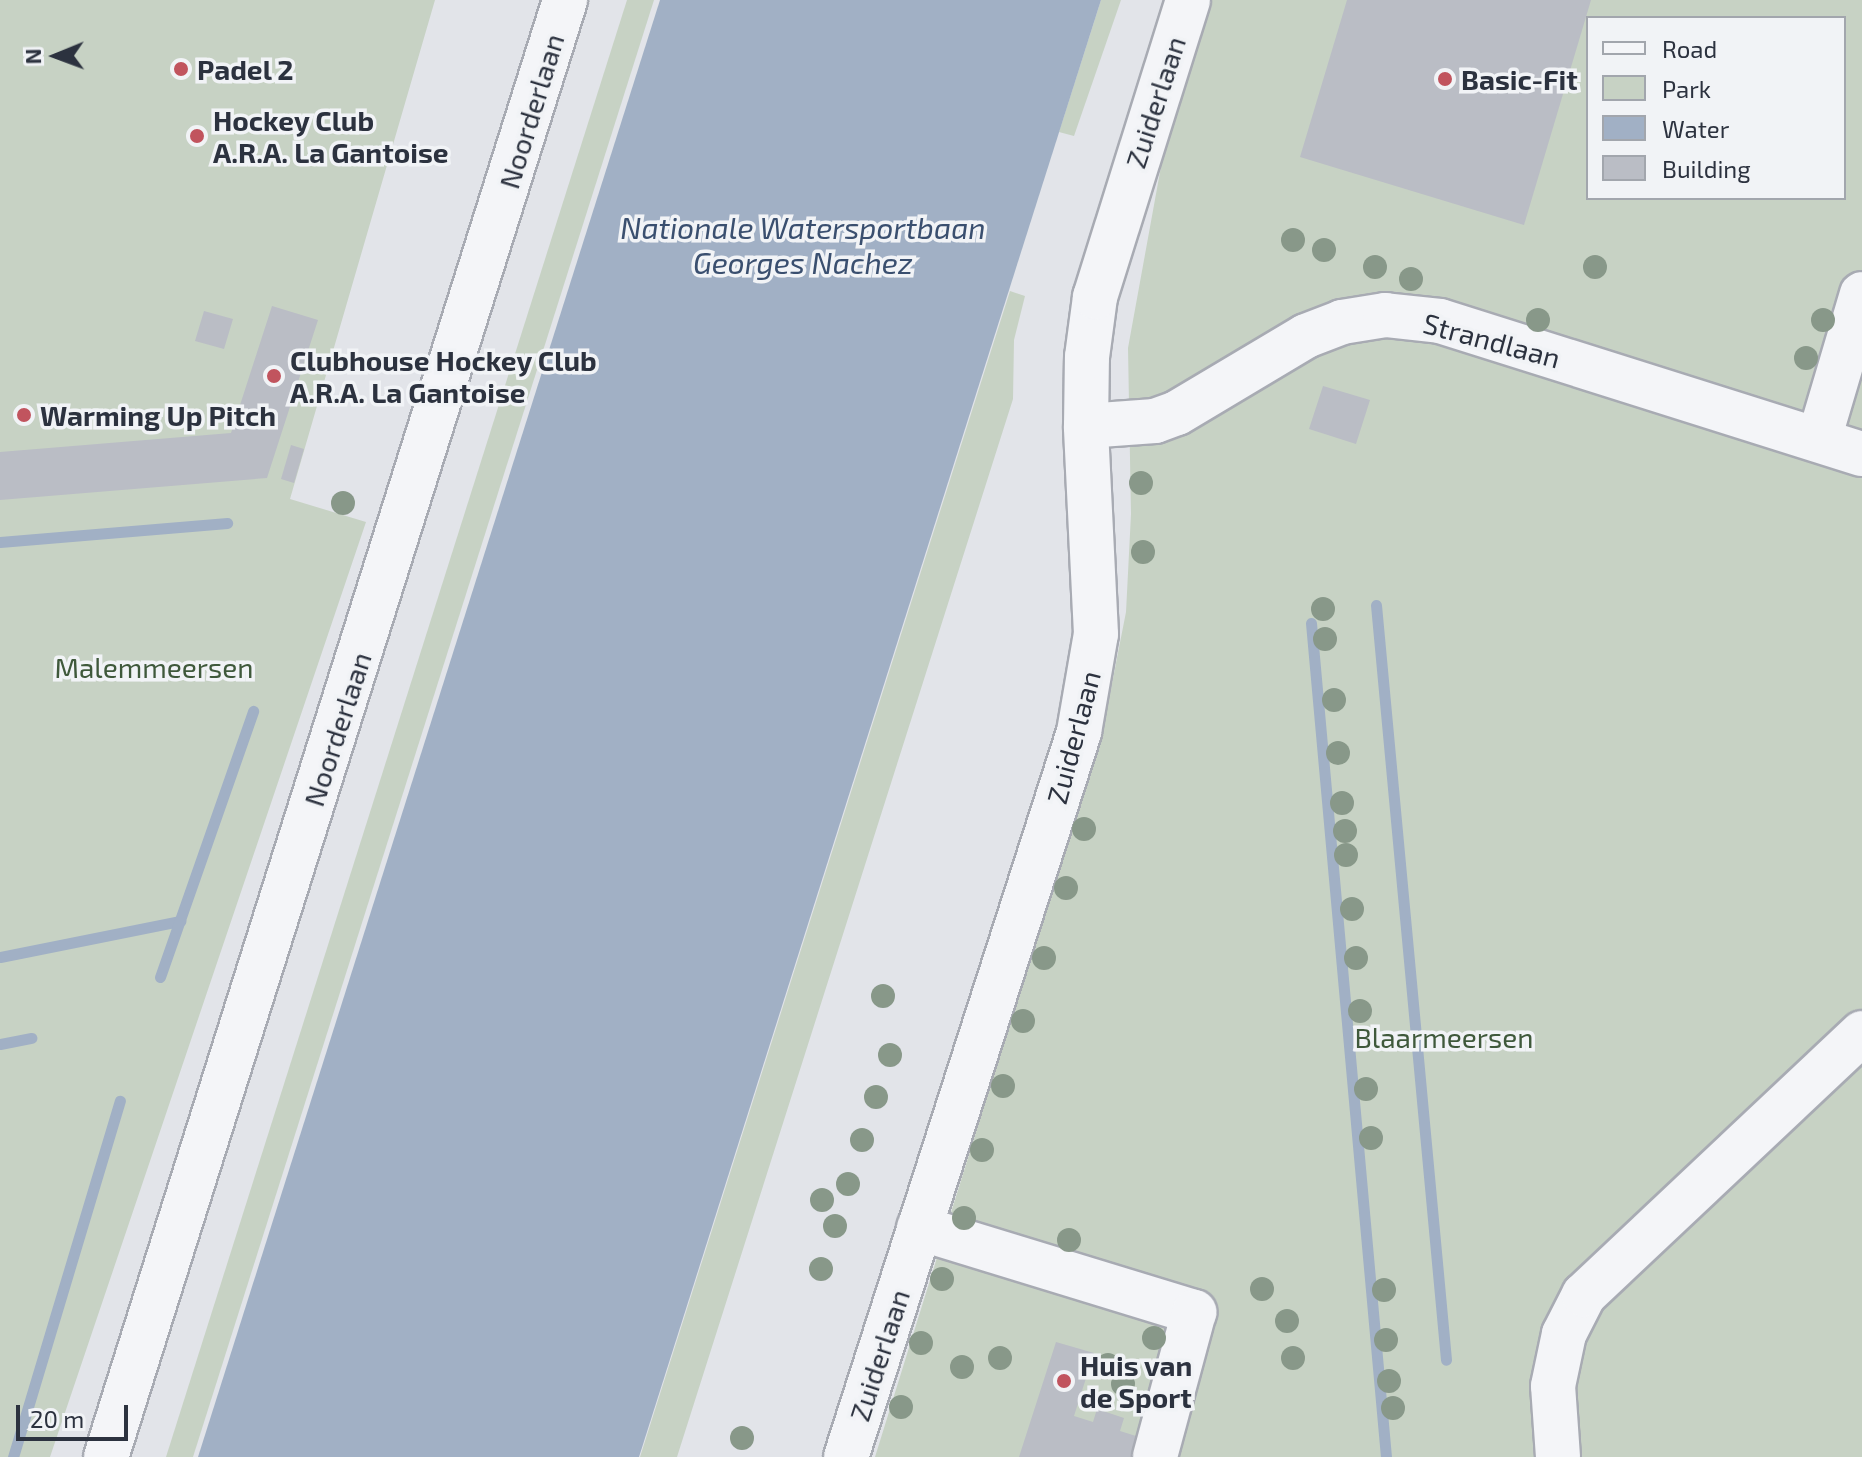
<!DOCTYPE html>
<style>
body{margin:0}
#map{position:relative;width:1862px;height:1457px;overflow:hidden;background:#e2e4e9;font-family:"Exo 2",sans-serif}
div>[style]{position:absolute}
.green>*{inset:0;background:#c7d2c4}
.water>*{inset:0;background:#a1b0c5}
.stream>*{height:11px;margin:-5.5px;padding:0 5.5px;transform-origin:5.5px;border-radius:5.5px;background:#a1b0c5}
.building>*{inset:0;background:#babdc5}
.roads{filter:drop-shadow(2px 0 #a8abb3) drop-shadow(-2px 0 #a8abb3) drop-shadow(0 2px #a8abb3) drop-shadow(0 -2px #a8abb3)}
.minor>*{height:44px;margin:-22px;padding:0 22px;transform-origin:22px;border-radius:22px;background:#f4f5f8}
.trees>*{width:24px;height:24px;margin:-12px;border-radius:50%;background:#889889}
.dots>*{width:22px;height:22px;translate:-50% -50%;box-sizing:border-box;border:4px solid #f1f3f6;border-radius:50%}
span{translate:-50% -50%;white-space:nowrap;text-align:center;line-height:1.15;-webkit-text-stroke:7px #f1f3f6;paint-order:stroke}
.poi-label{font-size:28px;color:#2c323f;font-weight:700}
.left{translate:0 -50%;text-align:left}
.street-label{font-size:28px;color:#2c323f}
.park-label{font-size:28px;color:#3f593b}
.water-label{font-size:30px;color:#3a4f6f;font-style:italic}
.legend{position:absolute;left:1586px;top:16px;width:260px;height:184px;box-sizing:border-box;background:#f1f3f6;border:2px solid #a2a6ad;margin:0;padding:10px 14px;list-style:none;font-size:24px;color:#2c323f}
.legend li{display:flex;align-items:center;gap:16px;height:40px}
.legend b{width:40px;border:2px solid #a2a6ad}
.north{position:absolute;left:16px;top:16px;width:80px;height:80px;-webkit-text-stroke:6px #f1f3f6;paint-order:stroke;rotate:269deg;font-size:22px;font-weight:700;line-height:32px;text-align:center;color:#2c323f}
.north::after{content:'';display:block;margin:auto;width:28px;height:36px;background:#2c323f;clip-path:polygon(50% 0,100% 100%,50% 72%,0 100%)}
.scale{position:absolute;left:16px;top:1405px;width:112px;height:36px;box-sizing:border-box;border:4px solid #2c323f;border-top:0;padding-left:10px;font-size:24px;line-height:28px;white-space:nowrap;color:#2c323f;-webkit-text-stroke:6px #f1f3f6;paint-order:stroke}
</style>
<div id="map">
<div class="green">
<div style="clip-path:polygon(0 0,435px 0,290px 499px,366px 522px,50px 1457px,0 1457px)"></div>
<div style="clip-path:polygon(627px 0,654px 0,193px 1457px,166px 1457px)"></div>
<div style="clip-path:polygon(1101px 0,1121px 0,1074px 136px,1059px 132px)"></div>
<div style="clip-path:polygon(evenodd,1211px 0,1862px 0,1862px 1457px,875px 1457px,1106px 714px,1126px 612px,1131px 514px,1128px 348px,1164px 150px,1211px 0,1588px 18px,1844px 18px,1844px 198px,1588px 198px,1588px 18px)"></div>
<div style="clip-path:polygon(1010px 291px,1025px 296px,1014px 340px,1013px 399px,677px 1457px,640px 1457px)"></div>
</div>
<div class="water">
<div style="clip-path:polygon(660px 0,1101px 0,639px 1457px,198px 1457px)"></div>
</div>
<div class="stream">
<div style="left:0;top:542px;width:228px;rotate:-4.8deg"></div>
<div style="left:1376px;top:605px;width:758px;rotate:84.7deg"></div>
<div style="left:1311px;top:623px;width:837px;rotate:84.86deg"></div>
<div style="left:0;top:957px;width:184px;rotate:-11.3deg"></div>
<div style="left:160px;top:977px;width:282px;rotate:-70.7deg"></div>
<div style="left:0;top:1044px;width:32px;rotate:-11deg"></div>
<div style="left:13px;top:1457px;width:372px;rotate:-73.3deg"></div>
</div>
<div class="building">
<div style="clip-path:polygon(1347px 0,1591px 0,1524px 225px,1300px 157px)"></div>
<div style="clip-path:polygon(272px 306px,318px 320px,267px 478px,0 500px,0 452px,231px 433px)"></div>
<div style="clip-path:polygon(204px 311px,233px 319px,224px 349px,195px 341px)"></div>
<div style="clip-path:polygon(1323px 386px,1370px 400px,1356px 444px,1309px 429px)"></div>
<div style="clip-path:polygon(291px 445px,304px 449px,294px 483px,281px 479px)"></div>
<div style="clip-path:polygon(1056px 1342px,1094px 1353px,1074px 1416px,1093px 1422px,1097px 1409px,1124px 1418px,1120px 1431px,1139px 1437px,1133px 1457px,1019px 1457px)"></div>
</div>
<div class="roads">
<div class="minor">
<div style="left:1086px;top:426px;width:69px;rotate:-4.1deg"></div>
<div style="left:1155px;top:421px;width:23px;rotate:-20deg"></div>
<div style="left:1177px;top:413px;width:150px;rotate:-30.8deg"></div>
<div style="left:1306px;top:336px;width:39px;rotate:-21deg"></div>
<div style="left:1342px;top:322px;width:44px;rotate:-9.2deg"></div>
<div style="left:1385px;top:315px;width:55px;rotate:6.2deg"></div>
<div style="left:1440px;top:321px;width:442px;rotate:17.5deg"></div>
<div style="left:1819px;top:439px;width:151px;rotate:-73.5deg"></div>
<div style="left:919px;top:1228px;width:288px;rotate:17deg"></div>
<div style="left:1194px;top:1312px;width:150px;rotate:105.1deg"></div>
<div style="left:106px;top:1457px;width:1528px;rotate:-72.51deg"></div>
<div style="left:846px;top:1457px;width:762px;rotate:-72.18deg"></div>
<div style="left:1079px;top:732px;width:99px;rotate:-80.2deg"></div>
<div style="left:1096px;top:634px;width:208px;rotate:-92.8deg"></div>
<div style="left:1086px;top:426px;width:69px;rotate:-89.2deg"></div>
<div style="left:1087px;top:357px;width:61px;rotate:-82.4deg"></div>
<div style="left:1095px;top:297px;width:311px;rotate:-72.6deg"></div>
<div style="left:1558px;top:1457px;width:71px;rotate:-94deg"></div>
<div style="left:1553px;top:1386px;width:53px;rotate:-78.1deg"></div>
<div style="left:1564px;top:1334px;width:44px;rotate:-62.9deg"></div>
<div style="left:1584px;top:1295px;width:382px;rotate:-43.3deg"></div>
</div>
</div>
<div class="trees">
<div style="left:1293px;top:240px"></div>
<div style="left:1324px;top:250px"></div>
<div style="left:1375px;top:267px"></div>
<div style="left:1595px;top:267px"></div>
<div style="left:1411px;top:279px"></div>
<div style="left:1538px;top:320px"></div>
<div style="left:1823px;top:320px"></div>
<div style="left:1806px;top:358px"></div>
<div style="left:1141px;top:483px"></div>
<div style="left:343px;top:503px"></div>
<div style="left:1143px;top:552px"></div>
<div style="left:1323px;top:609px"></div>
<div style="left:1325px;top:639px"></div>
<div style="left:1334px;top:700px"></div>
<div style="left:1338px;top:753px"></div>
<div style="left:1342px;top:803px"></div>
<div style="left:1084px;top:829px"></div>
<div style="left:1345px;top:831px"></div>
<div style="left:1346px;top:855px"></div>
<div style="left:1066px;top:888px"></div>
<div style="left:1352px;top:909px"></div>
<div style="left:1044px;top:958px"></div>
<div style="left:1356px;top:958px"></div>
<div style="left:883px;top:996px"></div>
<div style="left:1360px;top:1011px"></div>
<div style="left:1023px;top:1021px"></div>
<div style="left:890px;top:1055px"></div>
<div style="left:1003px;top:1086px"></div>
<div style="left:1366px;top:1089px"></div>
<div style="left:876px;top:1097px"></div>
<div style="left:1371px;top:1138px"></div>
<div style="left:862px;top:1140px"></div>
<div style="left:982px;top:1150px"></div>
<div style="left:848px;top:1184px"></div>
<div style="left:822px;top:1200px"></div>
<div style="left:964px;top:1218px"></div>
<div style="left:835px;top:1226px"></div>
<div style="left:1069px;top:1240px"></div>
<div style="left:821px;top:1269px"></div>
<div style="left:942px;top:1279px"></div>
<div style="left:1262px;top:1289px"></div>
<div style="left:1384px;top:1290px"></div>
<div style="left:1287px;top:1321px"></div>
<div style="left:1154px;top:1338px"></div>
<div style="left:1386px;top:1340px"></div>
<div style="left:921px;top:1343px"></div>
<div style="left:1000px;top:1358px"></div>
<div style="left:1293px;top:1358px"></div>
<div style="left:1108px;top:1365px"></div>
<div style="left:962px;top:1367px"></div>
<div style="left:1389px;top:1381px"></div>
<div style="left:1123px;top:1384px"></div>
<div style="left:901px;top:1407px"></div>
<div style="left:1393px;top:1408px"></div>
<div style="left:742px;top:1438px"></div>
</div>
<div class="dots">
<div style="left:181px;top:69px;background:#c1545e"></div>
<div style="left:1445px;top:79px;background:#c1545e"></div>
<div style="left:197px;top:136px;background:#c1545e"></div>
<div style="left:274px;top:376px;background:#c1545e"></div>
<div style="left:24px;top:415px;background:#c1545e"></div>
<div style="left:1064px;top:1381px;background:#c1545e"></div>
</div>
<div class="poi-label">
<span class="left" style="left:197px;top:69px">Padel 2</span>
<span class="left" style="left:1461px;top:79px">Basic-Fit</span>
<span class="left" style="left:213px;top:136px">Hockey Club<br>A.R.A. La Gantoise</span>
<span class="left" style="left:290px;top:376px">Clubhouse Hockey Club<br>A.R.A. La Gantoise</span>
<span class="left" style="left:40px;top:415px">Warming Up Pitch</span>
<span class="left" style="left:1080px;top:1381px">Huis van<br>de Sport</span>
</div>
<div class="street-label">
<span style="left:1155px;top:102px;rotate:-72deg">Zuiderlaan</span>
<span style="left:531px;top:111px;rotate:-73deg">Noorderlaan</span>
<span style="left:1492px;top:340px;rotate:15deg">Strandlaan</span>
<span style="left:337px;top:729px;rotate:-72deg">Noorderlaan</span>
<span style="left:1073px;top:737px;rotate:-75deg">Zuiderlaan</span>
<span style="left:879px;top:1355px;rotate:-72deg">Zuiderlaan</span>
</div>
<div class="park-label">
<span style="left:154px;top:667px">Malemmeersen</span>
<span style="left:1444px;top:1037px">Blaarmeersen</span>
</div>
<div class="water-label">
<span style="left:803px;top:244px">Nationale Watersportbaan<br>Georges Nachez</span>
</div>
<ul class="legend">
<li><b style="height:10px;background:#f4f5f8"></b>Road</li>
<li><b style="height:22px;background:#c7d2c4"></b>Park</li>
<li><b style="height:22px;background:#a1b0c5"></b>Water</li>
<li><b style="height:22px;background:#babdc5"></b>Building</li>
</ul>
<div class="north">N</div>
<div class="scale">20 m</div>
</div>
